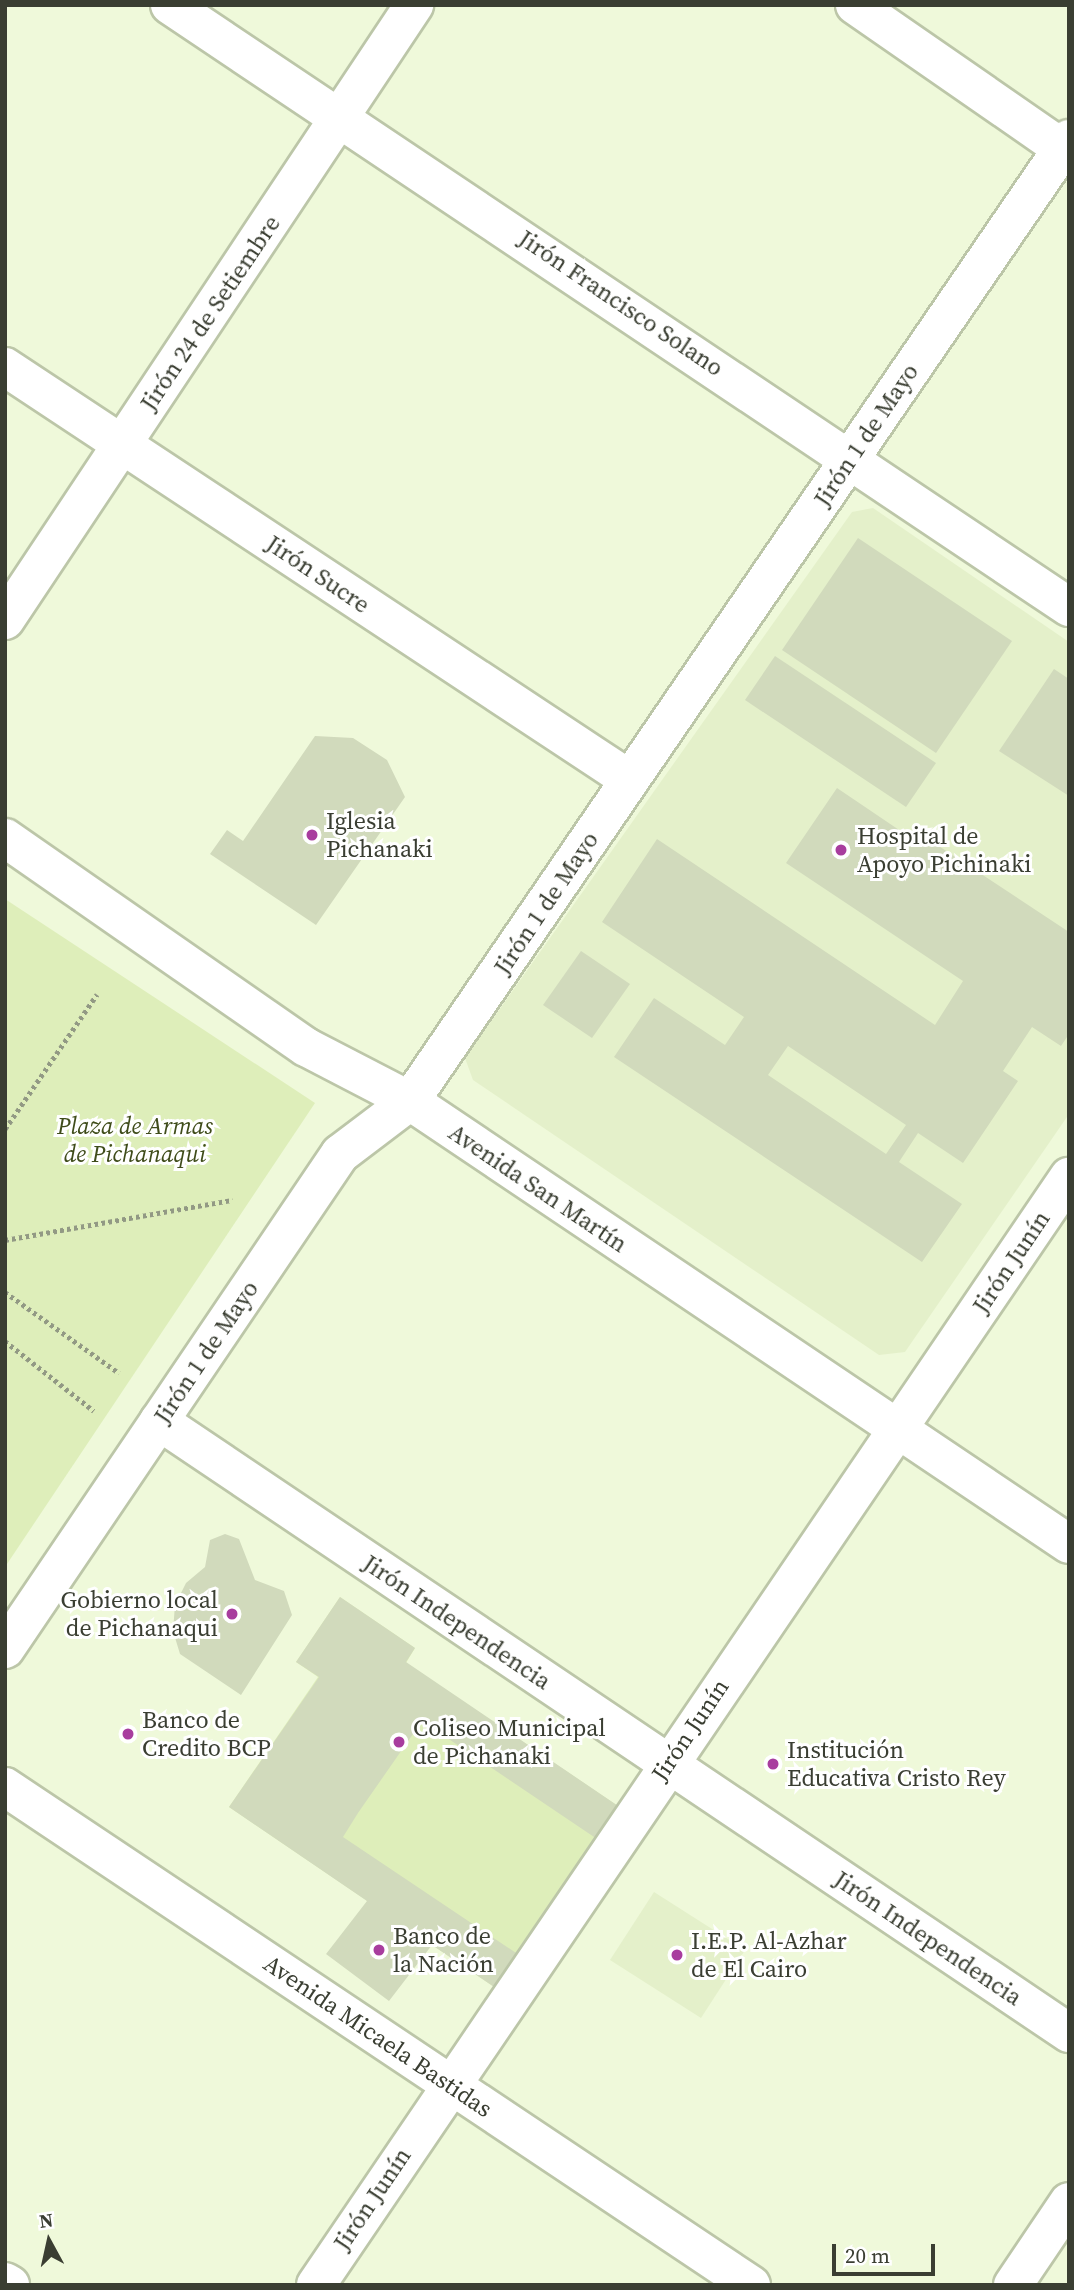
<!DOCTYPE html>
<meta charset="utf-8">
<style>
body{margin:0}
#map{position:relative;width:1074px;height:2290px;overflow:hidden;background:#eff9da;font-family:"Source Serif 4",serif}
div>[style]{position:absolute}
.built>*{inset:0;background:#e4f0ca}
.green>*{inset:0;background:#deeeba}
.building>*{inset:0;background:#d1dabc}
.path>*{height:4.5px;margin-top:-2.25px;transform-origin:0;background:repeating-linear-gradient(90deg,#929984 0 3.5px,transparent 0 7px)}
.roads{filter:drop-shadow(2px 0 #bcc6a8) drop-shadow(-2px 0 #bcc6a8) drop-shadow(0 2px #bcc6a8) drop-shadow(0 -2px #bcc6a8)}
.minor>*{height:38px;margin:-19px;padding:0 19px;transform-origin:19px;border-radius:19px;background:#fff}
.tertiary>*{height:38px;margin:-19px;padding:0 19px;transform-origin:19px;border-radius:19px;background:#fff}
.dots>*{width:19px;height:19px;translate:-50% -50%;box-sizing:border-box;border:4px solid #fff;border-radius:50%}
span{translate:-50% -50%;white-space:nowrap;text-align:center;line-height:1.15;-webkit-text-stroke:6px #fff;paint-order:stroke}
.street-label{font-size:24px;color:#3a3e32}
.poi-label{font-size:24px;color:#3a3e32}
.left{translate:0 -50%;text-align:left}
.right{translate:-100% -50%;text-align:right}
.park-label{font-size:24px;color:#3f4c1a;font-style:italic}
.frame{position:absolute;inset:0;border:7px solid #3a3e32;pointer-events:none}
.north{position:absolute;left:14px;top:2206px;width:70px;height:70px;-webkit-text-stroke:5px #fff;paint-order:stroke;rotate:352deg;font-size:19px;font-weight:700;line-height:28px;text-align:center;color:#3a3e32}
.north::after{content:'';display:block;margin:auto;width:24px;height:32px;background:#3a3e32;clip-path:polygon(50% 0,100% 100%,50% 72%,0 100%)}
.scale{position:absolute;left:832px;top:2244px;width:103px;height:32px;box-sizing:border-box;border:4px solid #3a3e32;border-top:0;padding-left:9px;font-size:21px;line-height:24px;white-space:nowrap;color:#3a3e32;-webkit-text-stroke:5px #fff;paint-order:stroke}
</style>
<div id="map">
<div class="built">
<div style="clip-path:polygon(873px 508px,1069px 642px,1069px 1114px,905px 1352px,879px 1355px,473px 1080px,465px 1058px,852px 512px)"></div>
<div style="clip-path:polygon(654px 1892px,745px 1950px,701px 2018px,610px 1960px)"></div>
</div>
<div class="green">
<div style="clip-path:polygon(5px 899px,315px 1103px,5px 1567px)"></div>
<div style="clip-path:polygon(340px 1597px,415px 1648px,406px 1663px,624px 1810px,503px 1993px,229px 1807px,318px 1677px,296px 1662px)"></div>
</div>
<div class="building">
<div style="clip-path:polygon(858px 538px,1012px 641px,936px 753px,782px 650px)"></div>
<div style="clip-path:polygon(775px 656px,936px 763px,906px 807px,745px 700px)"></div>
<div style="clip-path:polygon(1054px 669px,1069px 679px,1069px 796px,999px 751px)"></div>
<div style="clip-path:polygon(315px 736px,353px 738px,387px 760px,405px 797px,316px 925px,210px 854px,227px 830px,243px 841px)"></div>
<div style="clip-path:polygon(evenodd,837px 788px,908px 836px,913px 829px,1069px 932px,1069px 1034px,1061px 1046px,1032px 1027px,1003px 1071px,1018px 1081px,963px 1163px,918px 1133px,899px 1162px,962px 1204px,922px 1262px,614px 1057px,654px 998px,725px 1045px,744px 1017px,602px 922px,657px 839px,935px 1025px,963px 981px,786px 863px,837px 788px,788px 1046px,906px 1125px,886px 1154px,768px 1075px,788px 1046px)"></div>
<div style="clip-path:polygon(581px 951px,630px 984px,592px 1038px,543px 1005px)"></div>
<div style="clip-path:polygon(225px 1534px,239px 1539px,255px 1580px,284px 1591px,292px 1615px,241px 1695px,180px 1654px,173px 1631px,175px 1605px,186px 1583px,205px 1567px,210px 1540px)"></div>
<div style="clip-path:polygon(340px 1597px,415px 1648px,406px 1662px,624px 1810px,603px 1843px,422px 1721px,358px 1813px,343px 1837px,525px 1959px,503px 1993px,432px 1945px,389px 2001px,326px 1954px,367px 1901px,229px 1807px,319px 1677px,296px 1662px)"></div>
</div>
<div class="path">
<div style="left:5px;top:1129px;width:163px;rotate:-55.7deg"></div>
<div style="left:5px;top:1240px;width:231px;rotate:-10deg"></div>
<div style="left:5px;top:1292px;width:140px;rotate:35.4deg"></div>
<div style="left:5px;top:1341px;width:113px;rotate:38.2deg"></div>
</div>
<div class="roads">
<div class="minor">
<div style="left:170px;top:5px;width:1082px;rotate:33.81deg"></div>
<div style="left:855px;top:5px;width:260px;rotate:34.7deg"></div>
<div style="left:5px;top:367px;width:749px;rotate:33.46deg"></div>
<div style="left:5px;top:620px;width:739px;rotate:-56.37deg"></div>
<div style="left:5px;top:838px;width:366px;rotate:34.8deg"></div>
<div style="left:306px;top:1047px;width:117px;rotate:27.4deg"></div>
<div style="left:410px;top:1101px;width:794px;rotate:33.91deg"></div>
<div style="left:159px;top:1421px;width:1097px;rotate:33.92deg"></div>
<div style="left:5px;top:1649px;width:598px;rotate:-55.91deg"></div>
<div style="left:340px;top:1154px;width:88px;rotate:-37.1deg"></div>
<div style="left:410px;top:1101px;width:1166px;rotate:-55.59deg"></div>
<div style="left:5px;top:1787px;width:897px;rotate:33.73deg"></div>
<div style="left:316px;top:2285px;width:1340px;rotate:-55.8deg"></div>
</div>
<div class="tertiary">
<div style="left:5px;top:2282px;width:6px;rotate:31deg"></div>
<div style="left:1013px;top:2285px;width:100px;rotate:-56deg"></div>
</div>
</div>
<div class="dots">
<div style="left:312px;top:835px;background:#a83d9e"></div>
<div style="left:841px;top:850px;background:#a83d9e"></div>
<div style="left:232px;top:1614px;background:#a83d9e"></div>
<div style="left:128px;top:1734px;background:#a83d9e"></div>
<div style="left:399px;top:1742px;background:#a83d9e"></div>
<div style="left:773px;top:1764px;background:#a83d9e"></div>
<div style="left:379px;top:1950px;background:#a83d9e"></div>
<div style="left:677px;top:1955px;background:#a83d9e"></div>
</div>
<div class="street-label">
<span style="left:621px;top:303px;rotate:34deg">Jirón Francisco Solano</span>
<span style="left:210px;top:313px;rotate:-56deg">Jirón 24 de Setiembre</span>
<span style="left:866px;top:435px;rotate:-56deg">Jirón 1 de Mayo</span>
<span style="left:318px;top:574px;rotate:34deg">Jirón Sucre</span>
<span style="left:546px;top:903px;rotate:-56deg">Jirón 1 de Mayo</span>
<span style="left:538px;top:1188px;rotate:34deg">Avenida San Martín</span>
<span style="left:1011px;top:1262px;rotate:-56deg">Jirón Junín</span>
<span style="left:206px;top:1352px;rotate:-56deg">Jirón 1 de Mayo</span>
<span style="left:457px;top:1622px;rotate:34deg">Jirón Independencia</span>
<span style="left:690px;top:1730px;rotate:-56deg">Jirón Junín</span>
<span style="left:928px;top:1938px;rotate:34deg">Jirón Independencia</span>
<span style="left:378px;top:2036px;rotate:34deg">Avenida Micaela Bastidas</span>
<span style="left:372px;top:2199px;rotate:-56deg">Jirón Junín</span>
</div>
<div class="poi-label">
<span class="left" style="left:326px;top:835px">Iglesia<br>Pichanaki</span>
<span class="left" style="left:857px;top:850px">Hospital de<br>Apoyo Pichinaki</span>
<span class="right" style="left:218px;top:1614px">Gobierno local<br>de Pichanaqui</span>
<span class="left" style="left:142px;top:1734px">Banco de<br>Credito BCP</span>
<span class="left" style="left:413px;top:1742px">Coliseo Municipal<br>de Pichanaki</span>
<span class="left" style="left:787px;top:1764px">Institución<br>Educativa Cristo Rey</span>
<span class="left" style="left:393px;top:1950px">Banco de<br>la Nación</span>
<span class="left" style="left:691px;top:1955px">I.E.P. Al-Azhar<br>de El Cairo</span>
</div>
<div class="park-label">
<span style="left:135px;top:1140px">Plaza de Armas<br>de Pichanaqui</span>
</div>
<div class="frame"></div>
<div class="north">N</div>
<div class="scale">20 m</div>
</div>
